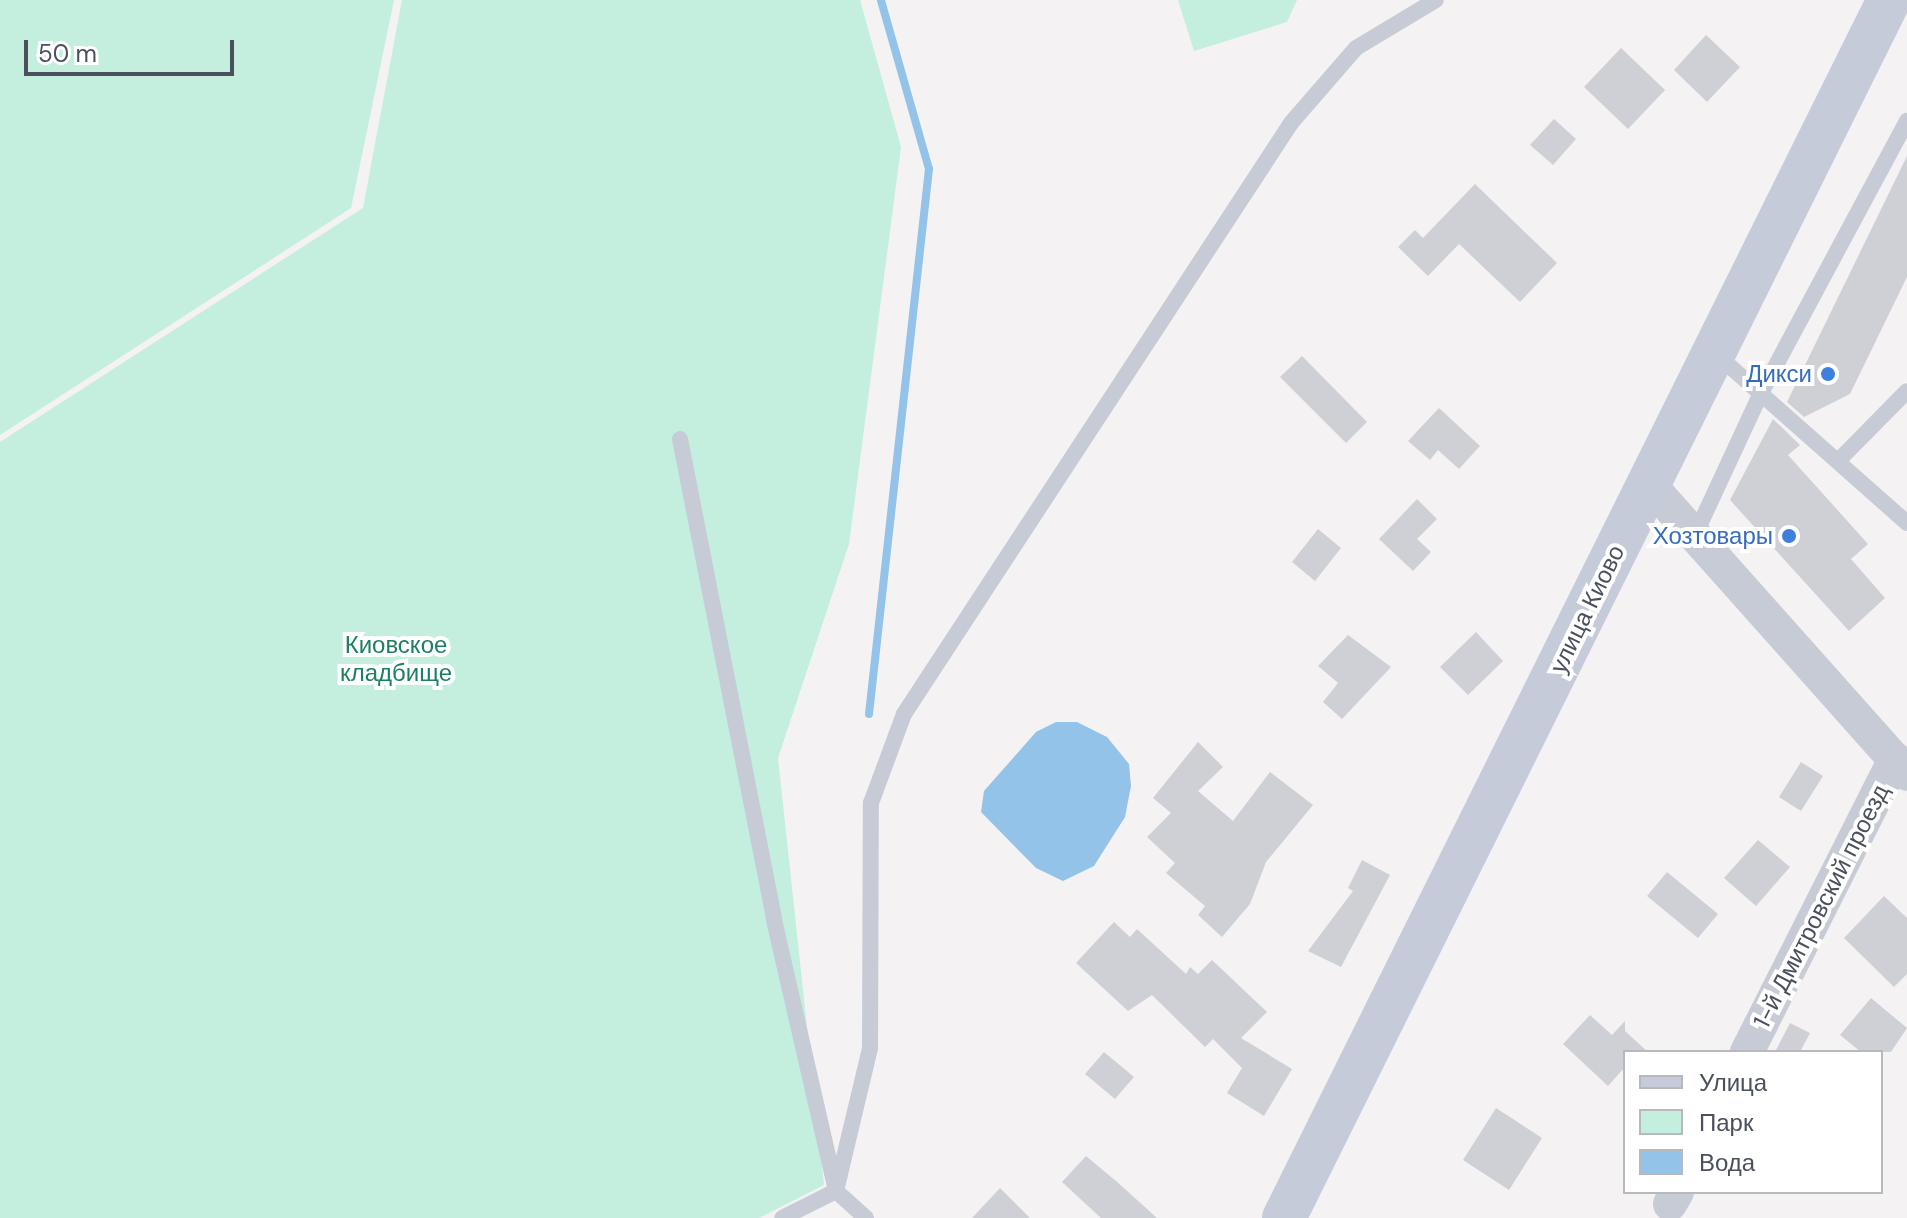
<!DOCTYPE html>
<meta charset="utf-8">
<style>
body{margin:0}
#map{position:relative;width:1907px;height:1218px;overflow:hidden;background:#f4f2f2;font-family:"DM Sans",sans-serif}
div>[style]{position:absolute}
.green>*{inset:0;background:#c4eede}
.water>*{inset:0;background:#93c3e8}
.stream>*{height:8px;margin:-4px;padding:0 4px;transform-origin:4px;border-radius:4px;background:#93c3e8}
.building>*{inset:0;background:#cfd0d6}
.service>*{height:16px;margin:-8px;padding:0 8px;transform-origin:8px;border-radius:8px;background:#c6cbd5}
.minor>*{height:34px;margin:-17px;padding:0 17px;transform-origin:17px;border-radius:17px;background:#c6cbd5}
.secondary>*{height:44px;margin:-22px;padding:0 22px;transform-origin:22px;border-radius:22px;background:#c6cbd9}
.dots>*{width:22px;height:22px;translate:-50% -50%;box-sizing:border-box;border:4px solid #fff;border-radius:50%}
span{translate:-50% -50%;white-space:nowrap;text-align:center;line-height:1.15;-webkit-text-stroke:8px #fff;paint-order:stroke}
.shop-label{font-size:24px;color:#366cbe}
.right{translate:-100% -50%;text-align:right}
.street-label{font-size:24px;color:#4a505e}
.park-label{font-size:24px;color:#1d7e63}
.legend{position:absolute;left:1623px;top:1050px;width:260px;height:144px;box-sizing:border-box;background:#fff;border:2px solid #b7b9bf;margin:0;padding:10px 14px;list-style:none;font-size:24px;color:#4a505e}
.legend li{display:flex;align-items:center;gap:16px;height:40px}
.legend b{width:40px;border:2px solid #b7b9bf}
.scale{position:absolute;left:24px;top:40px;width:210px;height:36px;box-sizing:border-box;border:4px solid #4a505e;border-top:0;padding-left:10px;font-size:24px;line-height:28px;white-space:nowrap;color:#4a505e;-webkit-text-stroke:6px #fff;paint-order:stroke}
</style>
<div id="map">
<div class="green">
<div style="clip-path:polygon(0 0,394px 0,351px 208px,0 435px)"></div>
<div style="clip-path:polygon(402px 0,860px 0,901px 147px,849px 544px,778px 758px,824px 1185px,759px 1218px,0 1218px,0 442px,363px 208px)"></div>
<div style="clip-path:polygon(1178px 0,1297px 0,1287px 22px,1194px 51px)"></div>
</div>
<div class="water">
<div style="clip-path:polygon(1056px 722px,1077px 722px,1107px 737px,1129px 764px,1131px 786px,1125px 817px,1094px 866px,1063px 881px,1036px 868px,981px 812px,984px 791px,1036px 732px)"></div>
</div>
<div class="stream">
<div style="left:869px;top:714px;width:548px;rotate:-83.72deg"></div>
<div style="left:929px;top:169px;width:176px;rotate:-105.9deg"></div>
</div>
<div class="building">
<div style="clip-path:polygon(1706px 35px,1740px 67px,1707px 102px,1674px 70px)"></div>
<div style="clip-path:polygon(1621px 48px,1665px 90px,1628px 129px,1584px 87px)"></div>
<div style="clip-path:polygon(1554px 119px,1576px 139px,1553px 165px,1530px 145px)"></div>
<div style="clip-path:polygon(1907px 156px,1907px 277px,1850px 394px,1804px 417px,1787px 402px)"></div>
<div style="clip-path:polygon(1475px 184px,1557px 263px,1520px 302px,1459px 244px,1428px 276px,1398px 247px,1415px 230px,1423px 238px)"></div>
<div style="clip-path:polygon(1302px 356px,1367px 422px,1346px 443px,1280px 377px)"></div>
<div style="clip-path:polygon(1439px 408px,1480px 446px,1459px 469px,1438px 450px,1430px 460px,1408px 441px)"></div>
<div style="clip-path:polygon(1773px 419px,1800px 445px,1788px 455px,1868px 544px,1851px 559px,1885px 598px,1849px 631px,1730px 500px)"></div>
<div style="clip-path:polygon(1417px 499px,1437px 519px,1417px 539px,1431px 552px,1413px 571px,1379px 539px)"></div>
<div style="clip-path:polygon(1318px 529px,1341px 548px,1315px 581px,1292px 562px)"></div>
<div style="clip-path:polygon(1476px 632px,1503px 661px,1468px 695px,1440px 667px)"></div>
<div style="clip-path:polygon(1348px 635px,1391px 667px,1342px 719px,1323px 702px,1338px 683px,1318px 666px)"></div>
<div style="clip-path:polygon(1198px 742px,1223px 767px,1198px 791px,1233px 821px,1270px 772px,1313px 805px,1266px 862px,1250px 904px,1222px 937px,1198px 915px,1205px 906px,1166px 873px,1175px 863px,1147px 837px,1171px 813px,1153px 798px)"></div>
<div style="clip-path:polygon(1801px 762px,1823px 776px,1801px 811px,1779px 797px)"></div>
<div style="clip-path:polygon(1758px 840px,1790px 867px,1756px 906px,1724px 878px)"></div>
<div style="clip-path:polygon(1362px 860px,1390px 875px,1341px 967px,1308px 951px,1353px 891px,1348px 888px)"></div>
<div style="clip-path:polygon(1667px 872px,1718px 914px,1698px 938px,1647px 896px)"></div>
<div style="clip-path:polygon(1884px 896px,1907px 918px,1907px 974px,1894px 987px,1844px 938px)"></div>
<div style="clip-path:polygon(1114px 922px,1130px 937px,1137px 929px,1186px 974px,1190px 967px,1198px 974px,1212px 960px,1267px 1012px,1241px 1038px,1292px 1069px,1264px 1116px,1227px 1093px,1242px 1068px,1213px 1039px,1205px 1047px,1152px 995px,1128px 1011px,1076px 963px)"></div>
<div style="clip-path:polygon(1871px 998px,1907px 1028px,1891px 1052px,1861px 1052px,1840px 1035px)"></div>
<div style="clip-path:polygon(1590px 1015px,1612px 1035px,1625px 1021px,1625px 1031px,1648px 1052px,1625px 1052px,1625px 1067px,1608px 1086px,1563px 1044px)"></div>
<div style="clip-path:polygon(1790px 1023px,1810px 1033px,1800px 1052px,1775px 1052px)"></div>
<div style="clip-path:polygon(1104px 1052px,1134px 1077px,1115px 1099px,1085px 1074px)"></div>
<div style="clip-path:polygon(1496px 1108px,1542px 1138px,1509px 1190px,1463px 1160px)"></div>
<div style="clip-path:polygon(1086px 1156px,1116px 1181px,1157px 1218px,1101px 1218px,1062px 1182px)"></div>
<div style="clip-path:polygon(1000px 1188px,1030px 1218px,972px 1218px)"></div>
</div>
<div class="service">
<div style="left:1716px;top:354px;width:255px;rotate:41.5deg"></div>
<div style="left:680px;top:439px;width:490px;rotate:78.9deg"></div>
<div style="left:774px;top:920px;width:278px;rotate:77.1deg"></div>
<div style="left:836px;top:1191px;width:60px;rotate:153.4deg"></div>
<div style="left:1838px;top:461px;width:98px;rotate:-45.4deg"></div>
<div style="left:1695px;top:535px;width:157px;rotate:-65.1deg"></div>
<div style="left:1761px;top:393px;width:309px;rotate:-61.8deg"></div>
<div style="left:866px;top:1218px;width:40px;rotate:-138deg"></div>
<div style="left:836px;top:1191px;width:147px;rotate:-76.6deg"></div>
<div style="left:870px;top:1048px;width:245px;rotate:-89.8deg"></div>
<div style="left:871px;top:803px;width:95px;rotate:-69.7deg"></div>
<div style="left:904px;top:714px;width:706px;rotate:-56.78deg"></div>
<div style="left:1291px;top:123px;width:99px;rotate:-49.1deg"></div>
<div style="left:1356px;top:48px;width:93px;rotate:-31deg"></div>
</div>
<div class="minor">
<div style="left:1649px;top:484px;width:388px;rotate:48.3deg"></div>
<div style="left:1747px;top:1052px;width:328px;rotate:-63.2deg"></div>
<div style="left:1670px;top:1204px;width:14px;rotate:-60deg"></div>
</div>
<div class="secondary">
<div style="left:1284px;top:1218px;width:1360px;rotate:-63.59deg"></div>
</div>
<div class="dots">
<div style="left:1828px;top:374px;background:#3f7fe0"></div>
<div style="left:1789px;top:536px;background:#3f7fe0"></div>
</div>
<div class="shop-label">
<span class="right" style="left:1812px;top:374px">Дикси</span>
<span class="right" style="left:1773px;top:536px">Хозтовары</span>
</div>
<div class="street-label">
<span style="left:1587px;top:609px;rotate:-64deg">улица Киово</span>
<span style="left:1821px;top:906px;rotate:-63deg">1-й Дмитровский проезд</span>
</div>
<div class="park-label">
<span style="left:396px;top:659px">Киовское<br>кладбище</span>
</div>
<ul class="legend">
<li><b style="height:10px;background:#c6cbd9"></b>Улица</li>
<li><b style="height:22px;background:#c4eede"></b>Парк</li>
<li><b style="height:22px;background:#93c3e8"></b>Вода</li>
</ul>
<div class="scale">50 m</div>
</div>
